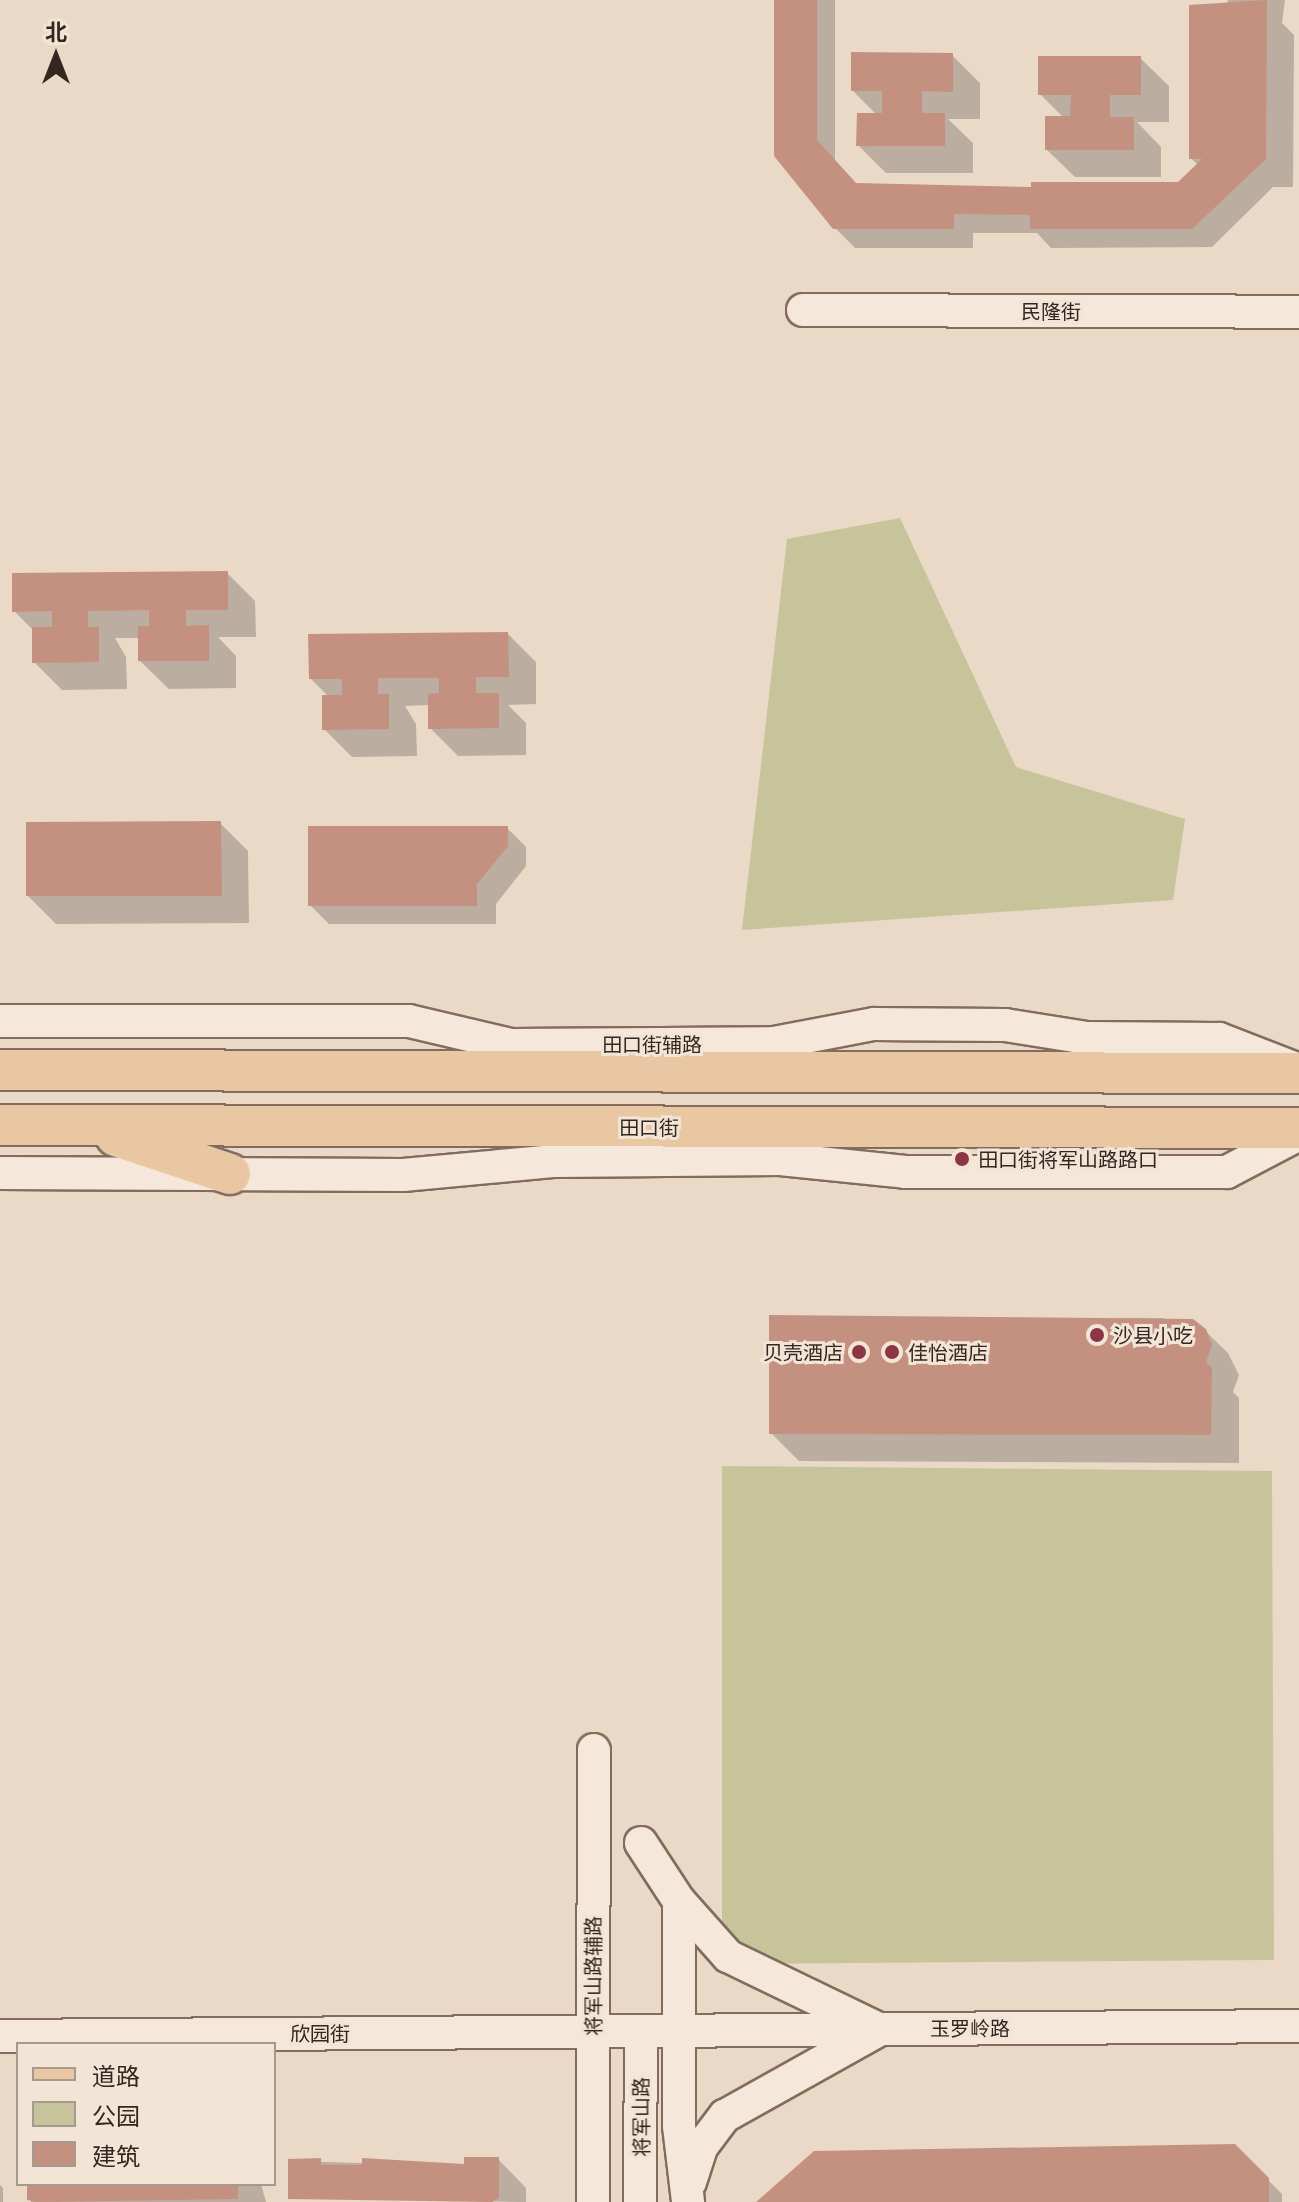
<!DOCTYPE html>
<meta charset="utf-8">
<style>
body{margin:0}
#map{position:relative;width:1299px;height:2202px;overflow:hidden;background:#ead9c7;font-family:"PT Serif","Noto Sans SC",serif}
div>[style]{position:absolute}
.green>*{inset:0;background:#c7c49c}
.shadow>*{inset:0;background:#0003}
.building>*{inset:0;background:#c49181}
.roads{filter:drop-shadow(2px 0 #836c5e) drop-shadow(-2px 0 #836c5e) drop-shadow(0 2px #836c5e) drop-shadow(0 -2px #836c5e)}
.minor>*{height:32px;margin:-16px;padding:0 16px;transform-origin:16px;border-radius:16px;background:#f5e8da}
.major>*{height:40px;margin:-20px;padding:0 20px;transform-origin:20px;border-radius:20px;background:#e9c7a3}
.dots>*{width:22px;height:22px;translate:-50% -50%;box-sizing:border-box;border:4px solid #f2e5d6;border-radius:50%}
span{translate:-50% -50%;white-space:nowrap;text-align:center;line-height:1.15;-webkit-text-stroke:6px #f2e5d6;paint-order:stroke}
.street-label{font-size:20px;color:#352720}
.poi-label{font-size:20px;color:#352720}
.left{translate:0 -50%;text-align:left}
.right{translate:-100% -50%;text-align:right}
.legend{position:absolute;left:16px;top:2042px;width:260px;height:144px;box-sizing:border-box;background:#f2e5d6;border:2px solid #a6998d;margin:0;padding:10px 14px;list-style:none;font-size:24px;color:#352720}
.legend li{display:flex;align-items:center;gap:16px;height:40px}
.legend b{width:40px;border:2px solid #a6998d}
.north{position:absolute;left:16px;top:16px;width:80px;height:80px;-webkit-text-stroke:6px #f2e5d6;paint-order:stroke;rotate:0deg;font-size:22px;font-weight:700;line-height:32px;text-align:center;color:#352720}
.north::after{content:'';display:block;margin:auto;width:28px;height:36px;background:#352720;clip-path:polygon(50% 0,100% 100%,50% 72%,0 100%)}
</style>
<div id="map">
<div class="green">
<div style="clip-path:polygon(900px 518px,1016px 767px,1185px 819px,1173px 900px,742px 930px,787px 539px)"></div>
<div style="clip-path:polygon(722px 1466px,1272px 1471px,1274px 1960px,722px 1964px)"></div>
</div>
<div class="shadow">
<div style="clip-path:polygon(776px 0,835px 0,835px 162px,856px 185px,1033px 189px,1179px 184px,1198px 165px,1191px 158px,1228px 0,1285px 0,1282px 23px,1294px 35px,1293px 187px,1273px 187px,1212px 247px,1051px 248px,1037px 233px,973px 233px,973px 248px,855px 248px,835px 228px)"></div>
<div style="clip-path:polygon(952px 55px,980px 83px,980px 119px,948px 119px,973px 143px,973px 173px,886px 173px,858px 145px,877px 115px,853px 91px)"></div>
<div style="clip-path:polygon(1140px 58px,1169px 86px,1169px 122px,1137px 122px,1161px 147px,1161px 177px,1075px 177px,1046px 149px,1064px 118px,1040px 94px)"></div>
<div style="clip-path:polygon(227px 573px,255px 601px,256px 637px,218px 637px,236px 656px,236px 688px,169px 689px,140px 661px,140px 638px,115px 638px,126px 657px,127px 689px,62px 690px,34px 662px,34px 631px,14px 611px)"></div>
<div style="clip-path:polygon(508px 634px,536px 662px,536px 704px,508px 705px,526px 723px,526px 755px,458px 756px,430px 728px,430px 705px,405px 706px,416px 724px,417px 756px,352px 757px,324px 729px,329px 697px,310px 678px)"></div>
<div style="clip-path:polygon(220px 823px,248px 851px,249px 923px,56px 924px,28px 896px)"></div>
<div style="clip-path:polygon(507px 828px,526px 847px,526px 866px,496px 904px,496px 924px,329px 924px,310px 905px)"></div>
<div style="clip-path:polygon(771px 1317px,1163px 1318px,1170px 1325px,1199px 1325px,1228px 1353px,1239px 1375px,1233px 1392px,1239px 1398px,1239px 1463px,799px 1461px,771px 1433px)"></div>
<div style="clip-path:polygon(1234px 2146px,1282px 2194px,1282px 2202px,759px 2202px)"></div>
<div style="clip-path:polygon(498px 2159px,526px 2188px,526px 2202px,290px 2198px,290px 2161px,466px 2166px)"></div>
<div style="clip-path:polygon(29px 2184px,261px 2184px,266px 2202px,31px 2202px)"></div>
<div style="clip-path:polygon(0 2185px,3px 2188px,3px 2202px,0 2202px)"></div>
</div>
<div class="building">
<div style="clip-path:polygon(774px 0,817px 0,817px 140px,856px 183px,1031px 187px,1031px 182px,1178px 182px,1202px 159px,1189px 159px,1189px 5px,1267px 0,1266px 159px,1192px 229px,1030px 229px,1030px 215px,954px 214px,954px 229px,833px 229px,774px 156px)"></div>
<div style="clip-path:polygon(851px 52px,953px 53px,953px 92px,922px 91px,922px 113px,945px 113px,945px 146px,856px 146px,857px 113px,882px 113px,882px 91px,851px 91px)"></div>
<div style="clip-path:polygon(1038px 56px,1141px 56px,1141px 95px,1110px 95px,1110px 117px,1134px 117px,1134px 150px,1045px 150px,1045px 116px,1070px 116px,1071px 95px,1038px 95px)"></div>
<div style="clip-path:polygon(228px 571px,228px 610px,186px 610px,186px 626px,209px 625px,209px 661px,138px 661px,138px 626px,149px 626px,149px 610px,88px 611px,88px 627px,99px 627px,99px 662px,32px 663px,32px 627px,52px 627px,52px 611px,12px 612px,12px 573px)"></div>
<div style="clip-path:polygon(508px 632px,509px 677px,476px 677px,476px 693px,499px 693px,499px 728px,428px 729px,428px 694px,439px 693px,439px 678px,378px 678px,378px 694px,389px 694px,389px 729px,322px 730px,322px 695px,342px 695px,342px 679px,309px 679px,308px 634px)"></div>
<div style="clip-path:polygon(221px 821px,222px 896px,26px 896px,26px 822px)"></div>
<div style="clip-path:polygon(308px 826px,508px 826px,508px 846px,477px 884px,477px 906px,308px 906px)"></div>
<div style="clip-path:polygon(769px 1315px,1193px 1319px,1206px 1329px,1212px 1345px,1206px 1362px,1212px 1368px,1211px 1435px,769px 1434px)"></div>
<div style="clip-path:polygon(1235px 2144px,1269px 2178px,1269px 2202px,756px 2202px,814px 2151px)"></div>
<div style="clip-path:polygon(464px 2157px,499px 2157px,499px 2198px,492px 2202px,288px 2199px,288px 2159px,321px 2158px,321px 2165px,362px 2165px,362px 2158px,464px 2164px)"></div>
<div style="clip-path:polygon(27px 2184px,238px 2184px,238px 2199px,38px 2202px,27px 2200px)"></div>
</div>
<div class="roads">
<div class="minor">
<div style="left:803px;top:310px;width:496px;rotate:0.2deg"></div>
<div style="left:0;top:1021px;width:409px"></div>
<div style="left:409px;top:1021px;width:105px;rotate:13.2deg"></div>
<div style="left:511px;top:1045px;width:263px;rotate:-0.4deg"></div>
<div style="left:774px;top:1043px;width:102px;rotate:-10.8deg"></div>
<div style="left:874px;top:1024px;width:131px;rotate:0.4deg"></div>
<div style="left:1005px;top:1025px;width:83px;rotate:9deg"></div>
<div style="left:1087px;top:1038px;width:132px;rotate:0.4deg"></div>
<div style="left:1219px;top:1039px;width:80px;rotate:21.1deg"></div>
<div style="left:0;top:1173px;width:403px;rotate:0.3deg"></div>
<div style="left:403px;top:1175px;width:153px;rotate:-5.3deg"></div>
<div style="left:555px;top:1161px;width:225px;rotate:-0.5deg"></div>
<div style="left:780px;top:1159px;width:126px;rotate:5.9deg"></div>
<div style="left:905px;top:1172px;width:322px"></div>
<div style="left:1227px;top:1172px;width:81px;rotate:-27.8deg"></div>
<div style="left:641px;top:1843px;width:69px;rotate:56.8deg"></div>
<div style="left:679px;top:1901px;width:74px;rotate:48.3deg"></div>
<div style="left:728px;top:1956px;width:161px;rotate:25.8deg"></div>
<div style="left:679px;top:1901px;width:225px;rotate:90deg"></div>
<div style="left:679px;top:2126px;width:77px;rotate:83.2deg"></div>
<div style="left:0;top:2036px;width:1299px;rotate:-0.44deg"></div>
<div style="left:690px;top:2182px;width:38px;rotate:-72deg"></div>
<div style="left:702px;top:2146px;width:38px;rotate:-53deg"></div>
<div style="left:725px;top:2116px;width:174px;rotate:-29.2deg"></div>
<div style="left:593px;top:2202px;width:452px;rotate:-89.9deg"></div>
<div style="left:640px;top:2202px;width:171px;rotate:-89.7deg"></div>
</div>
<div class="major">
<div style="left:0;top:1070px;width:1299px;rotate:0.13deg"></div>
<div style="left:0;top:1125px;width:1299px;rotate:0.13deg"></div>
<div style="left:116px;top:1136px;width:120px;rotate:18.4deg"></div>
</div>
</div>
<div class="dots">
<div style="left:962px;top:1159px;background:#8c3544"></div>
<div style="left:1097px;top:1335px;background:#8c3544"></div>
<div style="left:859px;top:1352px;background:#8c3544"></div>
<div style="left:892px;top:1352px;background:#8c3544"></div>
</div>
<div class="street-label">
<span style="left:1051px;top:311px">民隆街</span>
<span style="left:652px;top:1044px">田口街辅路</span>
<span style="left:649px;top:1127px">田口街</span>
<span style="left:593px;top:1976px;rotate:-90deg">将军山路辅路</span>
<span style="left:970px;top:2028px">玉罗岭路</span>
<span style="left:320px;top:2033px">欣园街</span>
<span style="left:641px;top:2117px;rotate:-90deg">将军山路</span>
</div>
<div class="poi-label">
<span class="left" style="left:978px;top:1159px">田口街将军山路路口</span>
<span class="left" style="left:1113px;top:1335px">沙县小吃</span>
<span class="right" style="left:843px;top:1352px">贝壳酒店</span>
<span class="left" style="left:908px;top:1352px">佳怡酒店</span>
</div>
<ul class="legend">
<li><b style="height:10px;background:#e9c7a3"></b>道路</li>
<li><b style="height:22px;background:#c7c49c"></b>公园</li>
<li><b style="height:22px;background:#c49181"></b>建筑</li>
</ul>
<div class="north">北</div>
</div>
